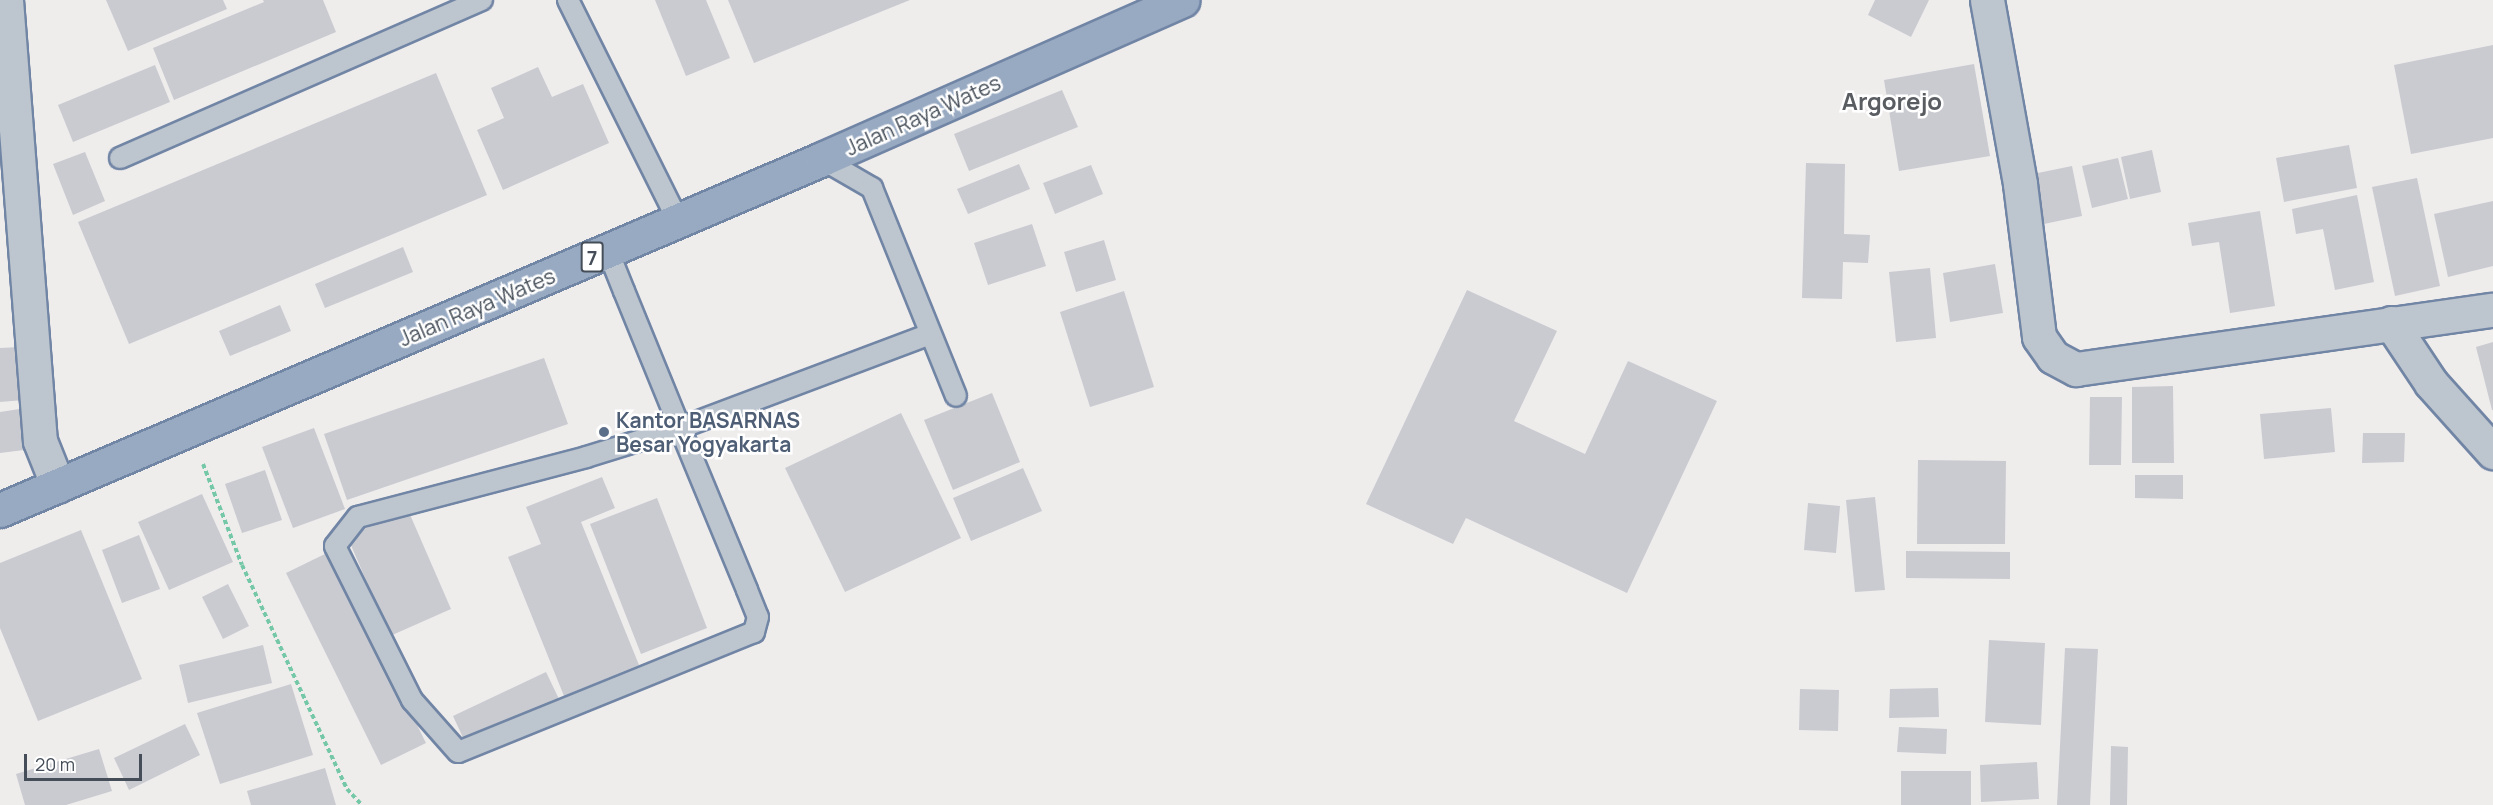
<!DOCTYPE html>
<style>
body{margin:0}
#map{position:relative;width:2493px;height:805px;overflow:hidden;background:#efecec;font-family:Manrope,sans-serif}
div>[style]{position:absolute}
.building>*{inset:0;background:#c9cbd1}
.path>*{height:4px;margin-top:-2px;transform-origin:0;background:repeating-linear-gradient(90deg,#75c8a7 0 4.5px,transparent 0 7.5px)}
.roads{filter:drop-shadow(2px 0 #7185a5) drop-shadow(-2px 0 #7185a5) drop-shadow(0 2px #7185a5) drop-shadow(0 -2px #7185a5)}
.service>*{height:20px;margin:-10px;padding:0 10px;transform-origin:10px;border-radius:10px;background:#bdc5ce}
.minor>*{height:33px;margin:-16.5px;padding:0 16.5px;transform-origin:16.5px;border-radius:16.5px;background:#bdc5ce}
.trunk>*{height:33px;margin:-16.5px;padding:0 16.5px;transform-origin:16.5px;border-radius:16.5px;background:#98aac2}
.dots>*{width:16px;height:16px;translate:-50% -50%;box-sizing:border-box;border:3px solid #fff;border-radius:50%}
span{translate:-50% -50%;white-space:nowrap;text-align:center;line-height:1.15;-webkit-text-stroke:5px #fff;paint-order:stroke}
.shield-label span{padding:2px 4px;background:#fff;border:2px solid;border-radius:4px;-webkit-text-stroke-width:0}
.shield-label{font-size:20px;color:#454e58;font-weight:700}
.street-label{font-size:21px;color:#454e58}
.service-label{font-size:21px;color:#4e5e75;font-weight:700}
.left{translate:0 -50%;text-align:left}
.quarter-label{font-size:24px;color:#595c61;font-weight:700}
.scale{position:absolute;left:24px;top:754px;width:118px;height:27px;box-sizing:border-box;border:3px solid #454e58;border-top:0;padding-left:8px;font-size:18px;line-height:21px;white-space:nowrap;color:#454e58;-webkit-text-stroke:4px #fff;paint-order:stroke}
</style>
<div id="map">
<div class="building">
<div style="clip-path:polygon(106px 0,223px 0,227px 9px,128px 51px)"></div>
<div style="clip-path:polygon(263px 0,323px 0,336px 32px,174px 100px,153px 48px,264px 2px)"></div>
<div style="clip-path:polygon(655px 0,706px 0,730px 58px,686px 76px)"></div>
<div style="clip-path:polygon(728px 0,910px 0,754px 63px)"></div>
<div style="clip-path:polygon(1875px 0,1929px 0,1911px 37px,1868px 15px)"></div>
<div style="clip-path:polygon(2493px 45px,2493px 138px,2411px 154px,2394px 65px)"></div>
<div style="clip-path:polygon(1974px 64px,1990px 156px,1899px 171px,1884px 80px)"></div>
<div style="clip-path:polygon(155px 65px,170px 102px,73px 142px,58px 105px)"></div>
<div style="clip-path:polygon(538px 67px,552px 97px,583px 84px,609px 143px,503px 190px,477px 130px,504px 118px,491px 88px)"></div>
<div style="clip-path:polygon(436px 73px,487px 195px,129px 344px,78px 222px)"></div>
<div style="clip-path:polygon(1062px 90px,1078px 127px,969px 171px,954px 134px)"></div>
<div style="clip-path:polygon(2349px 145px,2357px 188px,2284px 202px,2276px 158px)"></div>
<div style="clip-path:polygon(2152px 150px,2161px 192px,2130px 199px,2121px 157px)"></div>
<div style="clip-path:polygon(85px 152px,105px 201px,73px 215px,53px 164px)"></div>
<div style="clip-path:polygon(2118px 158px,2128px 199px,2092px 208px,2082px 166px)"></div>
<div style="clip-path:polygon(1806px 163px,1845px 164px,1844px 234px,1870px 235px,1868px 263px,1843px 262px,1842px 299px,1802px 298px)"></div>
<div style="clip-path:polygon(1019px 164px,1030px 189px,968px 214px,957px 189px)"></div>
<div style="clip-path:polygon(1091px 165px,1103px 194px,1055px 214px,1043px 183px)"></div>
<div style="clip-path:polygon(2072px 166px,2082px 216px,2044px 224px,2033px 174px)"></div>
<div style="clip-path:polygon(2417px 178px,2440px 286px,2395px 296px,2372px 187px)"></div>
<div style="clip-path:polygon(2357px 195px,2374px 282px,2335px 290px,2323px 229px,2296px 234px,2292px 209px)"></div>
<div style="clip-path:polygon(2493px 201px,2493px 266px,2448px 277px,2434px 214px)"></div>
<div style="clip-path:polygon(2260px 211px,2275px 306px,2230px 313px,2219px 242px,2192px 246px,2188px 223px)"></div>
<div style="clip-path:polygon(1032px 224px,1046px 266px,988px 285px,974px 243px)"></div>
<div style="clip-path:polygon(1104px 240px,1116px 280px,1076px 292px,1064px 252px)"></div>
<div style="clip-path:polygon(403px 247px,413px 272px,325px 308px,315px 284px)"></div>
<div style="clip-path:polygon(1995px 264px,2003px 313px,1950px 322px,1943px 273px)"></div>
<div style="clip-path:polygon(1930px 268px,1936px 338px,1896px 342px,1889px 272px)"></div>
<div style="clip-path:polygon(1467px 290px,1557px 331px,1514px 421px,1585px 454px,1628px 361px,1717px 401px,1627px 593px,1466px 518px,1453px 544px,1366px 504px)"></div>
<div style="clip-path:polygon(1124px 291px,1154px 387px,1090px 407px,1060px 312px)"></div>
<div style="clip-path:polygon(280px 305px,291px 331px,230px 356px,219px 331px)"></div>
<div style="clip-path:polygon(2493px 342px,2493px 410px,2492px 410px,2476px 347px)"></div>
<div style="clip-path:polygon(20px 347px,24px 400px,0 402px,0 348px)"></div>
<div style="clip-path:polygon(544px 358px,568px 424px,347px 500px,324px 434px)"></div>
<div style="clip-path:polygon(2173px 386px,2174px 463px,2132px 463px,2132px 387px)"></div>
<div style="clip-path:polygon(992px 393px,1020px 462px,953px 490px,924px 420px)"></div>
<div style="clip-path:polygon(2090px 397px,2122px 397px,2121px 465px,2089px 465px)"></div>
<div style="clip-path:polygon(26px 408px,32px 449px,0 453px,0 412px)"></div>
<div style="clip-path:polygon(2331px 408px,2335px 452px,2264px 459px,2260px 414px)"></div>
<div style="clip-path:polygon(901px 413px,961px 538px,845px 592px,785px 468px)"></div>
<div style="clip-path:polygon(314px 428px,345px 509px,293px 528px,262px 447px)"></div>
<div style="clip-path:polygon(2363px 433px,2405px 433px,2404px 462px,2362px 463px)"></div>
<div style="clip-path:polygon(1918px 460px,2006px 461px,2005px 544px,1917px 544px)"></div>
<div style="clip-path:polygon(1023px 468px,1042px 511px,971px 541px,953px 498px)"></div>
<div style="clip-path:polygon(265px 470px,282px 520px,242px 533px,225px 484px)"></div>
<div style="clip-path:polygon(2135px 475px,2183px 475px,2183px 499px,2135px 498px)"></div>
<div style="clip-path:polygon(602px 477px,615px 508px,581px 522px,639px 665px,564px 696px,508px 557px,541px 544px,526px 507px)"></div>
<div style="clip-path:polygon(202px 494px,233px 562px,169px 590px,138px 522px)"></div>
<div style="clip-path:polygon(1875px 497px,1885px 590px,1855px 592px,1846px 500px)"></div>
<div style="clip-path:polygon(657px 498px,707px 628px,641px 654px,590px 524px)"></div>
<div style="clip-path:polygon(1808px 503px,1840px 506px,1836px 553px,1804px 550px)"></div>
<div style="clip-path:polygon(408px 510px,451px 609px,390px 636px,347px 536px)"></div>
<div style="clip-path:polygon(81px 530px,142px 679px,38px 721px,0 628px,0 563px)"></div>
<div style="clip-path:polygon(139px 535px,160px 589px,122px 603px,102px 550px)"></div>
<div style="clip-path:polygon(331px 551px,426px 743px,381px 765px,286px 573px)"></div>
<div style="clip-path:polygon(1906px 551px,2010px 552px,2010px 579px,1906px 578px)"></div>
<div style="clip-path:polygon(228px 584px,249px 626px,223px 639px,202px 597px)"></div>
<div style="clip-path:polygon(1989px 640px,2045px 643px,2041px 725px,1985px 722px)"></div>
<div style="clip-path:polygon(263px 645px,272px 683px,188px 703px,179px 665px)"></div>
<div style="clip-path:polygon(2065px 648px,2098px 649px,2090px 805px,2057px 805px)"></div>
<div style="clip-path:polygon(546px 672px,559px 699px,466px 744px,453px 716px)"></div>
<div style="clip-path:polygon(291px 684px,313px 755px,220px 784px,197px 713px)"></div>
<div style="clip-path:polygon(1938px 688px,1939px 717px,1889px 718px,1890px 689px)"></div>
<div style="clip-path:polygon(1800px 689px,1839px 690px,1838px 731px,1799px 730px)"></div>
<div style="clip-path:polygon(185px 724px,200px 755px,129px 790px,114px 758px)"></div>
<div style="clip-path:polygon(1899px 727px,1947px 729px,1946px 754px,1897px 752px)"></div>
<div style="clip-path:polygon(2111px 746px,2128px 747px,2127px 805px,2110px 805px)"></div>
<div style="clip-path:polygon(99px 749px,112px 791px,66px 805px,25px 805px,16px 774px)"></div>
<div style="clip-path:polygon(2037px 762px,2039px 799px,1981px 802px,1980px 765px)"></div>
<div style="clip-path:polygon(325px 768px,336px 805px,251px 805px,247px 791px)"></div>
<div style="clip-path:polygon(1901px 771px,1971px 771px,1971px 805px,1901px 805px)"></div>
</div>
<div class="path">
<div style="left:203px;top:464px;width:108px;rotate:68.9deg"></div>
<div style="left:242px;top:565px;width:247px;rotate:64.9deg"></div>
<div style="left:347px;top:789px;width:22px;rotate:47deg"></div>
</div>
<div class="roads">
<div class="service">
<div style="left:568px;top:0;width:247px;rotate:63.5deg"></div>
<div style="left:120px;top:158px;width:395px;rotate:-23.6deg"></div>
<div style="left:822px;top:159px;width:58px;rotate:30.1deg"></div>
<div style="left:872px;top:188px;width:224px;rotate:68deg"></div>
<div style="left:608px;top:251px;width:43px;rotate:68.2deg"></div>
<div style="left:624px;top:291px;width:148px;rotate:67.8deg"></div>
<div style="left:680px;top:428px;width:175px;rotate:67.5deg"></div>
<div style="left:747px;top:590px;width:29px;rotate:68deg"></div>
<div style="left:758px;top:617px;width:16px;rotate:105deg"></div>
<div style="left:754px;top:632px;width:319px;rotate:157.9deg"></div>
<div style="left:458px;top:752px;width:69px;rotate:-131.5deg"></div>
<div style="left:412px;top:700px;width:172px;rotate:-116.6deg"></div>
<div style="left:335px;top:546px;width:37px;rotate:-52deg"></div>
<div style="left:358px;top:517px;width:236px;rotate:-14.7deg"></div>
<div style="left:586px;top:457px;width:98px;rotate:-17.1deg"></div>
<div style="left:680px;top:428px;width:267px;rotate:-20.6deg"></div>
</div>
<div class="minor">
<div style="left:6px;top:0;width:442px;rotate:85.6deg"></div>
<div style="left:40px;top:441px;width:48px;rotate:68.2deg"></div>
<div style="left:1987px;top:0;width:187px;rotate:79.8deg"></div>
<div style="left:2020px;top:184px;width:154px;rotate:82.9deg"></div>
<div style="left:2039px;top:337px;width:24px;rotate:55deg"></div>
<div style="left:2053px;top:357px;width:26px;rotate:28deg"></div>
<div style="left:2076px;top:369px;width:421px;rotate:-8.1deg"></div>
<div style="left:2391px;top:323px;width:72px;rotate:56.3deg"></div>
<div style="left:2431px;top:383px;width:93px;rotate:48.1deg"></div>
</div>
<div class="trunk">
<div style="left:0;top:510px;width:894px;rotate:-23.12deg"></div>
<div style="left:822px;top:159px;width:394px;rotate:-23.8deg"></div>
</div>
</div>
<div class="dots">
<div style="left:604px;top:432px;background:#5c6f8a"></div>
</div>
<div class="shield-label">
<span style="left:592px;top:257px">7</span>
</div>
<div class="street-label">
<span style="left:923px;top:115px;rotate:-24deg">Jalan Raya Wates</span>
<span style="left:477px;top:307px;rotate:-23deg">Jalan Raya Wates</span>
</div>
<div class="service-label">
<span class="left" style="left:616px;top:432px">Kantor BASARNAS<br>Besar Yogyakarta</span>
</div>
<div class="quarter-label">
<span style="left:1892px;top:101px">Argorejo</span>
</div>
<div class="scale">20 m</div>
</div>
